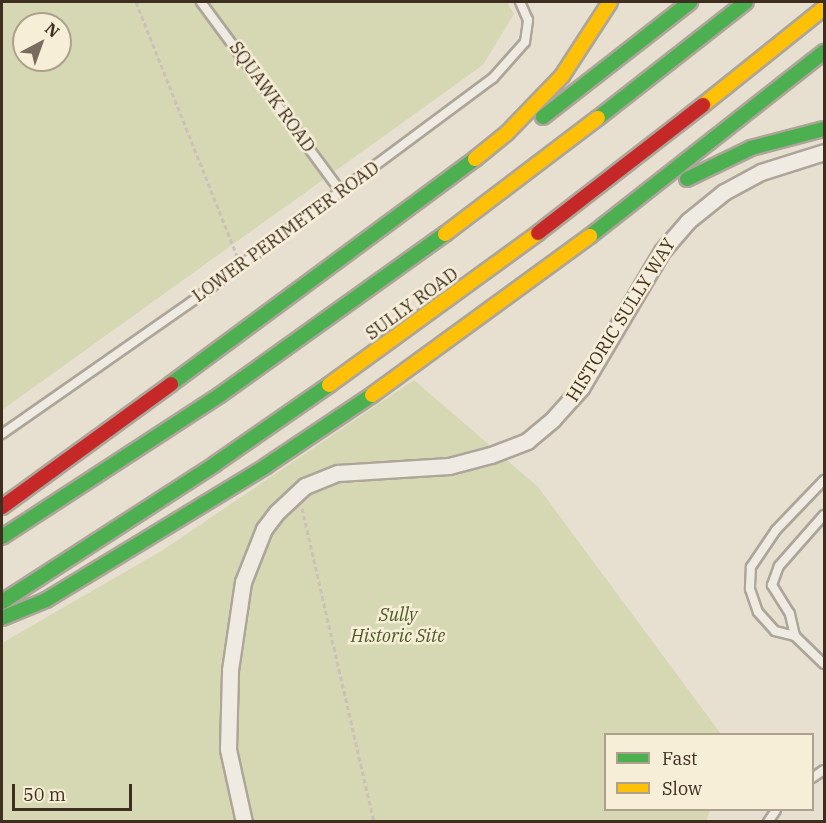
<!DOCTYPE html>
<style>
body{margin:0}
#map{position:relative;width:826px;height:823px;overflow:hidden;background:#e7e0d1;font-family:"IBM Plex Serif",serif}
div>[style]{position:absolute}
.green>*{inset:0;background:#d6d7b3}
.path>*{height:3px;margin-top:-1.5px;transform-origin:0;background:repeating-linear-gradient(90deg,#c8c2b9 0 4.5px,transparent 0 7.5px)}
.roads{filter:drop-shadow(2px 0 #ada599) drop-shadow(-2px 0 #ada599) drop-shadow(0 2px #ada599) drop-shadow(0 -2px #ada599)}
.lane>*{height:8px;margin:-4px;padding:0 4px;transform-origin:4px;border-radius:4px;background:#efebe3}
.street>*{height:15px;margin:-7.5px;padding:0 7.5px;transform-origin:7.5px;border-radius:7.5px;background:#efebe3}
.fast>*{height:14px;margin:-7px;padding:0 7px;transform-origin:7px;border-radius:7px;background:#4caf50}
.slow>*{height:14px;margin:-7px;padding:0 7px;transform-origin:7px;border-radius:7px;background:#ffc107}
.jam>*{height:14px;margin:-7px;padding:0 7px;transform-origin:7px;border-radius:7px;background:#c62828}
span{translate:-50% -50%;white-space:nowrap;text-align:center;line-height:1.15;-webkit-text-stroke:5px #f7eed8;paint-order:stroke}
.street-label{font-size:18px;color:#3d2e20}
.park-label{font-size:18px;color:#4d5a26;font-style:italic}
.frame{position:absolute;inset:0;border:3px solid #3d2e20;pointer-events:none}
.legend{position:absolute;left:604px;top:733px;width:210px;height:78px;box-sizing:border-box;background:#f7eed8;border:2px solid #ada18e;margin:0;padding:8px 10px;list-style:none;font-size:18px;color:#3d2e20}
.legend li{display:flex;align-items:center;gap:12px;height:30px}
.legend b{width:30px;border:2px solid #ada18e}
.north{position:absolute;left:12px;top:12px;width:60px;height:60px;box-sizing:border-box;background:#f7eed8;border:2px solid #ada18e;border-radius:50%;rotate:41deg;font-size:16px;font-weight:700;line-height:24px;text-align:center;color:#3d2e20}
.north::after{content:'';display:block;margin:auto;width:21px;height:27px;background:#786c5e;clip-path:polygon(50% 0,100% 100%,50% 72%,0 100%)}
.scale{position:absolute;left:12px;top:784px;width:120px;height:27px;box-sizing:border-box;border:3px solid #3d2e20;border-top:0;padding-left:8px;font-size:18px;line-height:21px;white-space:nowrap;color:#3d2e20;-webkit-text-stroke:4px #f7eed8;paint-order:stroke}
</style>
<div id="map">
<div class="green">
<div style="clip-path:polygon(evenodd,2px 2px,507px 2px,514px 14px,483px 65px,2px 410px,2px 2px,24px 24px,60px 24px,60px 60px,24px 60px,24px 24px)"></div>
<div style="clip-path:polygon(414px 380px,538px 487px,721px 734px,606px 734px,606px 810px,710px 810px,706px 822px,2px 821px,2px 643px,163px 550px)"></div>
</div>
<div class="path">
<div style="left:136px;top:2px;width:273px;rotate:68.3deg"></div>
<div style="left:302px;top:508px;width:322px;rotate:77.1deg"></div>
</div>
<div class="roads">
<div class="lane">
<div style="left:201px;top:2px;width:236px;rotate:53.6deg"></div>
<div style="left:2px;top:434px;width:234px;rotate:-34.9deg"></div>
<div style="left:194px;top:300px;width:372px;rotate:-36.6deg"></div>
<div style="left:493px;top:78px;width:48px;rotate:-48.4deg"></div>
<div style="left:525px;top:42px;width:22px;rotate:-82deg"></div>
<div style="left:528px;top:20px;width:20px;rotate:-114deg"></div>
<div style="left:824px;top:480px;width:69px;rotate:133.8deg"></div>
<div style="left:776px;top:530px;width:45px;rotate:124deg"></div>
<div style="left:751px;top:567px;width:22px;rotate:93deg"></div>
<div style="left:750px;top:589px;width:24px;rotate:71deg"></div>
<div style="left:758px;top:612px;width:25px;rotate:48deg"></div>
<div style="left:775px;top:631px;width:21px;rotate:14deg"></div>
<div style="left:795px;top:636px;width:40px;rotate:44deg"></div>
<div style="left:795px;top:636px;width:23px;rotate:-103deg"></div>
<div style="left:790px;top:614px;width:34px;rotate:-122deg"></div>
<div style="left:772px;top:585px;width:20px;rotate:-70deg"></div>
<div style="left:779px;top:566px;width:68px;rotate:-48.6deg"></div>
<div style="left:812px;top:778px;width:14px;rotate:-34deg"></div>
<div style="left:768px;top:822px;width:14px;rotate:-56deg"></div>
</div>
<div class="street">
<div style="left:244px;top:822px;width:75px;rotate:-102.4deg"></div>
<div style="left:228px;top:749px;width:79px;rotate:-88.5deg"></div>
<div style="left:230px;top:670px;width:89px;rotate:-81.6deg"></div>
<div style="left:243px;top:582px;width:57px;rotate:-68.4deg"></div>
<div style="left:264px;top:529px;width:21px;rotate:-53deg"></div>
<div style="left:277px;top:512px;width:38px;rotate:-43deg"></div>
<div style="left:305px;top:486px;width:35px;rotate:-22deg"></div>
<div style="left:338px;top:473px;width:111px;rotate:-3.6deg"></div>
<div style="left:449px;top:466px;width:43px;rotate:-14.7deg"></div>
<div style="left:491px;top:455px;width:39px;rotate:-21deg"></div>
<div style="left:527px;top:441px;width:34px;rotate:-40deg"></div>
<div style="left:553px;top:419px;width:42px;rotate:-47.9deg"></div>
<div style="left:581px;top:388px;width:159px;rotate:-59.4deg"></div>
<div style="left:662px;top:251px;width:40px;rotate:-49deg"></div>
<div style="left:688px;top:221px;width:46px;rotate:-38.9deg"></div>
<div style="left:724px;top:192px;width:42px;rotate:-28.4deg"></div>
<div style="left:761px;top:172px;width:66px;rotate:-17.6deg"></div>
</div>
<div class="fast">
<div style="left:543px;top:117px;width:187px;rotate:-38deg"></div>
<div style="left:598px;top:118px;width:188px;rotate:-38.1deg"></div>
<div style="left:687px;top:179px;width:71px;rotate:-25.8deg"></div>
<div style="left:751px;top:148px;width:75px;rotate:-14.6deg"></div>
<div style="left:590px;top:236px;width:298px;rotate:-38.2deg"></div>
<div style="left:171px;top:384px;width:378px;rotate:-36.5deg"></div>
<div style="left:2px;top:537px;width:260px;rotate:-33.1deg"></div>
<div style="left:220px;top:395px;width:277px;rotate:-35.6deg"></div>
<div style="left:2px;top:602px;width:254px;rotate:-32.9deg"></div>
<div style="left:215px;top:464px;width:139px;rotate:-34.7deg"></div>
<div style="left:2px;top:618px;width:48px;rotate:-22.2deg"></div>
<div style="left:46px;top:600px;width:258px;rotate:-31.3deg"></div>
<div style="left:266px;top:466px;width:128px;rotate:-33.8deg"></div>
</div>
<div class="slow">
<div style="left:703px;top:105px;width:155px;rotate:-38.7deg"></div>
<div style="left:475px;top:159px;width:41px;rotate:-39.1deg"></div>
<div style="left:507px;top:133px;width:79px;rotate:-46deg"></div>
<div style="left:562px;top:76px;width:88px;rotate:-57deg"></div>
<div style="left:445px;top:234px;width:192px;rotate:-37.2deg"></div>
<div style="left:329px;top:385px;width:258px;rotate:-36deg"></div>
<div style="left:372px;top:395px;width:270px;rotate:-36.1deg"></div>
</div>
<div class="jam">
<div style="left:538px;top:233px;width:209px;rotate:-37.8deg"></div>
<div style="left:2px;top:507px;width:209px;rotate:-36deg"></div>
</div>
</div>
<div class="street-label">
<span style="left:272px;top:97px;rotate:54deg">SQUAWK ROAD</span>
<span style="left:286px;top:232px;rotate:-36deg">LOWER PERIMETER ROAD</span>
<span style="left:412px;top:304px;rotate:-36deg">SULLY ROAD</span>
<span style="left:621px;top:320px;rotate:-58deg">HISTORIC SULLY WAY</span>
</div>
<div class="park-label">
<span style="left:398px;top:626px">Sully<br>Historic Site</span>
</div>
<div class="frame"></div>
<ul class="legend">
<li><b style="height:8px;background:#4caf50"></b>Fast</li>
<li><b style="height:8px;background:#ffc107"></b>Slow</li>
</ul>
<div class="north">N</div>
<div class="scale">50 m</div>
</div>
